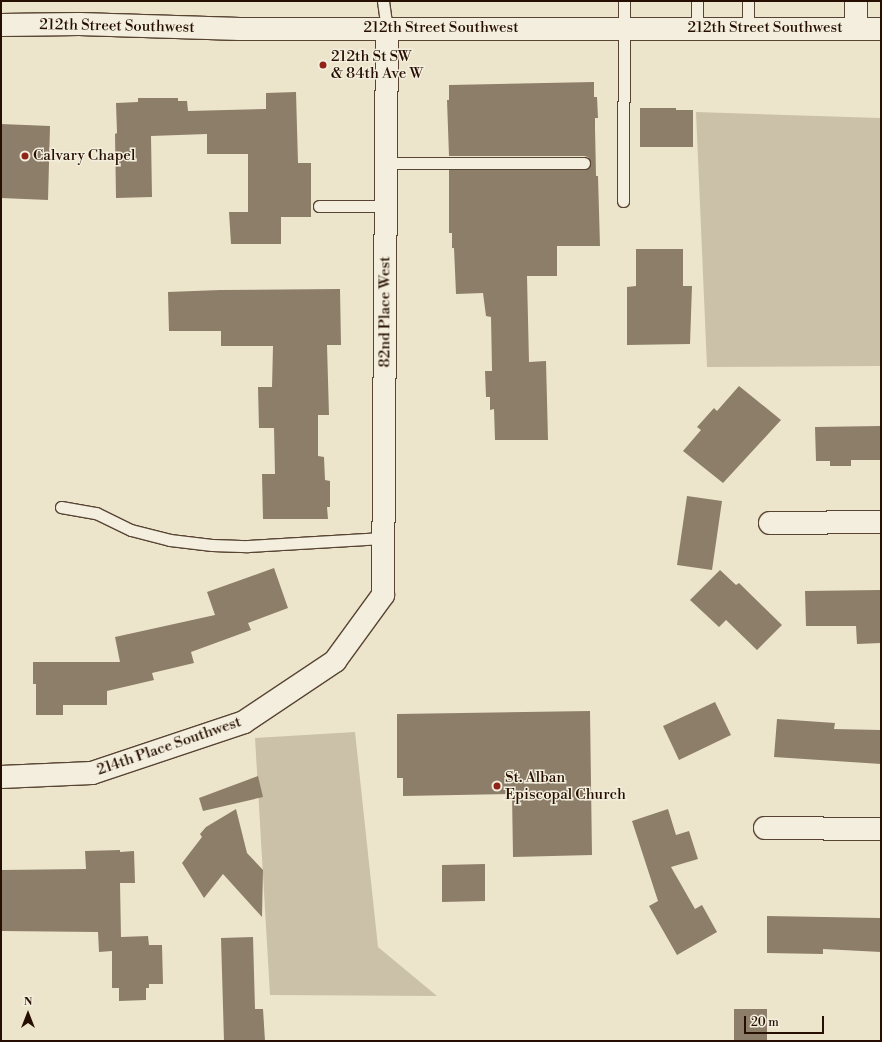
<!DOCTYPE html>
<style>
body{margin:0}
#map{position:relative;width:882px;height:1042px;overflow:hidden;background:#ede5cb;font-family:"Libre Bodoni",serif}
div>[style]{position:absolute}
.green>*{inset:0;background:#cbc1a8}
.building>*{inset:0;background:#8d7e6a}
.roads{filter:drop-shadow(1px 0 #584433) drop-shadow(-1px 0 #584433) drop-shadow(0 1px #584433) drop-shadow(0 -1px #584433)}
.lane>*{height:11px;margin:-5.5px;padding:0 5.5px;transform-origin:5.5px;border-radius:5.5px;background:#f3eedd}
.street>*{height:22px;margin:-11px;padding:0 11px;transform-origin:11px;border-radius:11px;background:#f3eedd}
.secondary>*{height:22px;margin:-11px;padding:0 11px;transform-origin:11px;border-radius:11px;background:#f3eedd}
.dots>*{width:11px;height:11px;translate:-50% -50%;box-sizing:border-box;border:2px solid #f3eedd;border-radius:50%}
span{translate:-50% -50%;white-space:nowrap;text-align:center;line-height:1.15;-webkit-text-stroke:3px #f3eedd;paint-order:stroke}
.street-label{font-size:15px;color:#260f00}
.poi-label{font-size:15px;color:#260f00}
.left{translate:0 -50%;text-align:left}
.frame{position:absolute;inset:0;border:2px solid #260f00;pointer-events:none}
.north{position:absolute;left:8px;top:994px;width:40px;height:40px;-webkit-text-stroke:3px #f3eedd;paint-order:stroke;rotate:0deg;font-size:11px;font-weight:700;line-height:16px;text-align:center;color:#260f00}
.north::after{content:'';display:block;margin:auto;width:14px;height:18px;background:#260f00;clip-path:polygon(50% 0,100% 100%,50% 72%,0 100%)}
.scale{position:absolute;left:744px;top:1016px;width:80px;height:18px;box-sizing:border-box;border:2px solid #260f00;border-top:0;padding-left:5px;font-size:12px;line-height:14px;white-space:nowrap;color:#260f00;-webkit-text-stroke:3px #f3eedd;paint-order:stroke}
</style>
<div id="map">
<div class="green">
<div style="clip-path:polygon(696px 112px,881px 118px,881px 366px,707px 367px)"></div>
<div style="clip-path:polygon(355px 732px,378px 947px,437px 996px,270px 995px,255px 738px)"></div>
</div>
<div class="building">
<div style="clip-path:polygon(594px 82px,594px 97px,597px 97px,598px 118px,595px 118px,595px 128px,596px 176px,598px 176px,600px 246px,557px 246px,557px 276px,527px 276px,529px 362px,546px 361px,548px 440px,495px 440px,494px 409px,490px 410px,490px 397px,486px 397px,485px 371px,492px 371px,491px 317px,486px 316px,483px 293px,456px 294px,454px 248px,452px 248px,452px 233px,449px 233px,449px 170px,584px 170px,590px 167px,591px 163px,588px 157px,584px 156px,449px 156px,447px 100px,449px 100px,449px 85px)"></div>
<div style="clip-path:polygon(296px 92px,298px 163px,311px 163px,311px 217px,281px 217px,281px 244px,231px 244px,229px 212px,248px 212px,248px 154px,207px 154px,207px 134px,151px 136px,152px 197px,116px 198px,115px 134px,117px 133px,116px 103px,138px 102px,138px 98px,178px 98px,178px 101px,187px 101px,188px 111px,266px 109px,266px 93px)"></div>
<div style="clip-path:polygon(640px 108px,676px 108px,676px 110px,693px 110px,693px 147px,640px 147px)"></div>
<div style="clip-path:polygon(1px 124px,50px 126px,48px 200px,1px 198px)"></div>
<div style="clip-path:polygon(636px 249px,683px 249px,683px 286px,692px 286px,690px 344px,627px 345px,627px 287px,636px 286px)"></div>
<div style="clip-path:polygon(340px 289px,341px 345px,327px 345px,329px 415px,318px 415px,318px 456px,324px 457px,325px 480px,330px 481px,330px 507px,327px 507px,328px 519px,263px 519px,262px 474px,275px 474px,274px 428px,259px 428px,258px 387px,272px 387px,273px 346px,221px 346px,221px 331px,169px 331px,168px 292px,220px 290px)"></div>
<div style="clip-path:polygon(739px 386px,781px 420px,723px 483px,683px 451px,701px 430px,697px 427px,714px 408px,717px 411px)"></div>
<div style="clip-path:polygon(880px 426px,880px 460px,851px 460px,851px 466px,830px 466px,830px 461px,816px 461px,815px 427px)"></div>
<div style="clip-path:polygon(687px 496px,722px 501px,712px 570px,677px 565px)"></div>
<div style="clip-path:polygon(274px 568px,288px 608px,248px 623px,251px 630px,191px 652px,194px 663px,152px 673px,154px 680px,107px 691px,107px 705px,63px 705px,63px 715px,36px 715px,36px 684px,33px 684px,33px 662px,120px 662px,115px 637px,215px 615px,207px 592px)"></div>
<div style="clip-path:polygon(720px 570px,736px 585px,739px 583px,782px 625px,757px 650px,726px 620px,719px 627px,690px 600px)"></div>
<div style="clip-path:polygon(880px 590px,881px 643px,857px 644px,856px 626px,806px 626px,805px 591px)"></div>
<div style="clip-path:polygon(715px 702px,731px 735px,679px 760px,663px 726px)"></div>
<div style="clip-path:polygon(590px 711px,592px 855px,513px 857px,512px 794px,403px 796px,403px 778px,397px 778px,397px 714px)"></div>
<div style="clip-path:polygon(777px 719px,835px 723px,834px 729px,881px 730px,881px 764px,774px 757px)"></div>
<div style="clip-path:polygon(258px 776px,263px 797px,203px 811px,199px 798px)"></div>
<div style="clip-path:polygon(236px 809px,247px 853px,263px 870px,262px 917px,223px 874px,204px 898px,182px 863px,202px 837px,200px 834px,206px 827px)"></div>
<div style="clip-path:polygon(668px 809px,676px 835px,689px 831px,698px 859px,671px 867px,695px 909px,702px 905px,717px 932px,677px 955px,649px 906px,658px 901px,632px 821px)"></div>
<div style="clip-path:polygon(120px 850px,120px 852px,134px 851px,135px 883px,120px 883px,121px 937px,148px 936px,149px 945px,162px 945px,163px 984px,149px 984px,149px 988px,146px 988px,146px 1000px,119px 1001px,119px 988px,112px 988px,112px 951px,99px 952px,98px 932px,1px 931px,1px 870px,86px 869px,85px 851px)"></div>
<div style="clip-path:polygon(485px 864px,485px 901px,442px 902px,442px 865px)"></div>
<div style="clip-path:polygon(767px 916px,881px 918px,881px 952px,823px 949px,823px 954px,767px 953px)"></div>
<div style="clip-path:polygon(253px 937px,255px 1009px,263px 1009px,265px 1041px,224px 1041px,221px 938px)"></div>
<div style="clip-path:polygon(734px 1009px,767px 1009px,767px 1041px,734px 1041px)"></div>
</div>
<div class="roads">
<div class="lane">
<div style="left:383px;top:1px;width:27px;rotate:82deg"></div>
<div style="left:697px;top:1px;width:27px;rotate:90deg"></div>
<div style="left:748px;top:1px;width:27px;rotate:90deg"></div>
<div style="left:386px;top:163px;width:198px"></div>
<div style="left:623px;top:201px;width:200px;rotate:-89.7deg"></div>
<div style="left:319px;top:206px;width:67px"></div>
<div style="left:61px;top:507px;width:36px;rotate:10deg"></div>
<div style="left:96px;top:513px;width:39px;rotate:26deg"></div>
<div style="left:131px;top:530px;width:40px;rotate:14.4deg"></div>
<div style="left:170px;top:540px;width:42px;rotate:6.8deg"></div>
<div style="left:212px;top:545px;width:36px;rotate:2deg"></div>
<div style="left:248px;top:546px;width:135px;rotate:-3.4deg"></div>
</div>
<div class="street">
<div style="left:856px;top:29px;width:28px;rotate:-90deg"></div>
<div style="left:770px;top:523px;width:111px;rotate:-0.5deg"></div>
<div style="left:1px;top:777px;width:91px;rotate:-2.5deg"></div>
<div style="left:92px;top:773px;width:160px;rotate:-18.5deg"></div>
<div style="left:244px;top:722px;width:110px;rotate:-33.8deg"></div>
<div style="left:335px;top:661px;width:82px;rotate:-54deg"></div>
<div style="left:383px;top:595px;width:567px;rotate:-89.6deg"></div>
<div style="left:765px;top:828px;width:116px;rotate:0.5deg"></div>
</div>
<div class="secondary">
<div style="left:1px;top:25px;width:78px;rotate:-0.7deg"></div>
<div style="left:79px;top:24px;width:161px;rotate:1.8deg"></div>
<div style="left:240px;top:29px;width:641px"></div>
</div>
</div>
<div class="dots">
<div style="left:323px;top:65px;background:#8f2418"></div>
<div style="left:25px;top:156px;background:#8f2418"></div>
<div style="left:497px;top:786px;background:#8f2418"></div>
</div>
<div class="street-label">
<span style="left:117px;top:26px;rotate:1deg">212th Street Southwest</span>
<span style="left:441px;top:28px">212th Street Southwest</span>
<span style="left:765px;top:28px">212th Street Southwest</span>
<span style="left:385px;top:312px;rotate:-90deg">82nd Place West</span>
<span style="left:169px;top:746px;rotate:-19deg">214th Place Southwest</span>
</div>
<div class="poi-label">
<span class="left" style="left:331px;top:65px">212th St SW<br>&amp; 84th Ave W</span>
<span class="left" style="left:33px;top:156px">Calvary Chapel</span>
<span class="left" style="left:505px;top:786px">St. Alban<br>Episcopal Church</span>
</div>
<div class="frame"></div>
<div class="north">N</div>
<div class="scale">20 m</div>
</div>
